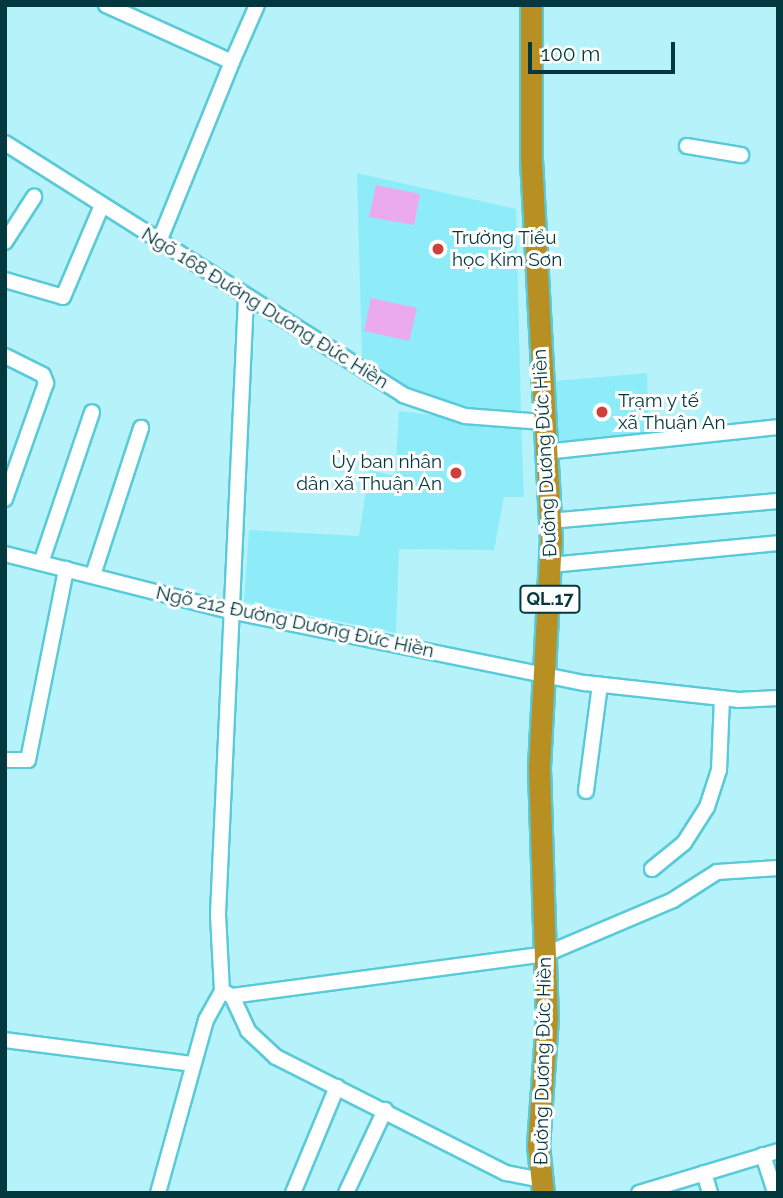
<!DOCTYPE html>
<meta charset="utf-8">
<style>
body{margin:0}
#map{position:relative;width:783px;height:1198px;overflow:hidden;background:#b5f2fa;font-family:Raleway,sans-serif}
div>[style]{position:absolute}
.built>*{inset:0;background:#8eecf9}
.green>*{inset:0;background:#ebaaeb}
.roads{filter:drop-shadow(2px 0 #59cad8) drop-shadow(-2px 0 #59cad8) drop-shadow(0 2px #59cad8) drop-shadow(0 -2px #59cad8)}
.minor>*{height:14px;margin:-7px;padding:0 7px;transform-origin:7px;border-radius:7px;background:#fff}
.highway>*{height:21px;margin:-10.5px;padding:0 10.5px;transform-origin:10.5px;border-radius:10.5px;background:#b78f23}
.dots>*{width:19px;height:19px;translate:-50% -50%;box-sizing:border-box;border:4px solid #fff;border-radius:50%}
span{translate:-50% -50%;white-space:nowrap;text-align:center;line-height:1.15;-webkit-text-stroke:6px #fff;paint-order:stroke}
.shield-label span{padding:2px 5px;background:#fff;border:2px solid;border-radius:5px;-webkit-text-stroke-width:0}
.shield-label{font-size:18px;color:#03383e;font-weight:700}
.poi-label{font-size:19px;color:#03383e}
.left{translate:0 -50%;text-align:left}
.right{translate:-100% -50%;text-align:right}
.street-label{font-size:19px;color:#03383e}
.frame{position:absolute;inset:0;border:7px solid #03383e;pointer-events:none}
.scale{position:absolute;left:528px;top:42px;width:147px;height:32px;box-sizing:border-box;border:4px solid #03383e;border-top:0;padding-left:9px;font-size:21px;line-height:24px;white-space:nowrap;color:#03383e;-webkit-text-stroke:5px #fff;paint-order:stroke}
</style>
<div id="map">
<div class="built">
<div style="clip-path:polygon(357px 173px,516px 209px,521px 415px,433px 404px,398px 387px,362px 360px)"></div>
<div style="clip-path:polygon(647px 373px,649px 443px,556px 452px,555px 381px)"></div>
<div style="clip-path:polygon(399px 411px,521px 426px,524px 497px,504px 497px,494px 550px,399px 549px,396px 633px,244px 602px,249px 530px,359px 536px,369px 470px,395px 476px)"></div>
</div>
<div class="green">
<div style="clip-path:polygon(376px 185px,420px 194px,414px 225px,369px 217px)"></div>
<div style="clip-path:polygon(371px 298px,417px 308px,409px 341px,364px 331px)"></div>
</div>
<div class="roads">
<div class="minor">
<div style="left:106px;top:5px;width:138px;rotate:24.3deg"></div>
<div style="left:232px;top:62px;width:194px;rotate:112.1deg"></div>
<div style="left:232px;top:62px;width:62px;rotate:-66.3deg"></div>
<div style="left:5px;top:143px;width:471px;rotate:32.3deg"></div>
<div style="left:403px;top:395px;width:65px;rotate:18.7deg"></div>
<div style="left:465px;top:416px;width:78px;rotate:4.4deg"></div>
<div style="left:687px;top:146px;width:55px;rotate:9.5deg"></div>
<div style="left:5px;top:242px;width:54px;rotate:-57.2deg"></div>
<div style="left:5px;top:280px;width:60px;rotate:16.3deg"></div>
<div style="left:63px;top:297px;width:100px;rotate:-67deg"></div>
<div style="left:5px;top:356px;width:42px;rotate:26.6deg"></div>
<div style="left:43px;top:375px;width:9px;rotate:69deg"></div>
<div style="left:46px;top:383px;width:123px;rotate:109.5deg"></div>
<div style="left:545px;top:452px;width:234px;rotate:-6.1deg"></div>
<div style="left:549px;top:521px;width:230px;rotate:-5deg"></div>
<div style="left:5px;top:554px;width:232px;rotate:14.2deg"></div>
<div style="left:230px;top:611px;width:362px;rotate:11.5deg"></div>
<div style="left:585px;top:683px;width:154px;rotate:6.3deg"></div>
<div style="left:738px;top:700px;width:40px;rotate:-2.9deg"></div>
<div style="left:41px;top:563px;width:159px;rotate:-71.3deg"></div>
<div style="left:551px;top:565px;width:228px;rotate:-5.5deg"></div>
<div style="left:93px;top:575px;width:155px;rotate:-71.9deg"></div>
<div style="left:5px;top:760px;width:23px"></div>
<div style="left:28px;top:760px;width:195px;rotate:-78.7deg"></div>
<div style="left:586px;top:791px;width:107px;rotate:-82.5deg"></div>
<div style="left:652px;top:869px;width:41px;rotate:-39.1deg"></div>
<div style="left:684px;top:843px;width:43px;rotate:-57.4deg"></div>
<div style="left:707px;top:807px;width:39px;rotate:-72deg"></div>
<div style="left:719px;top:770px;width:72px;rotate:-87.6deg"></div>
<div style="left:222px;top:991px;width:77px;rotate:-93deg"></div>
<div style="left:218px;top:914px;width:618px;rotate:-87.4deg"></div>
<div style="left:232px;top:996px;width:38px;rotate:65deg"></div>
<div style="left:248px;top:1031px;width:38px;rotate:43deg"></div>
<div style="left:276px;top:1057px;width:258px;rotate:26.8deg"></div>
<div style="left:506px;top:1173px;width:36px;rotate:11deg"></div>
<div style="left:5px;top:1040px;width:189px;rotate:7.3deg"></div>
<div style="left:763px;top:1155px;width:40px;rotate:72deg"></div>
<div style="left:704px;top:1173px;width:21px;rotate:73deg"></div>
<div style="left:158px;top:1193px;width:180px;rotate:-74.5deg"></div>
<div style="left:206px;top:1020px;width:33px;rotate:-61deg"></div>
<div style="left:222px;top:991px;width:11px;rotate:27deg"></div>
<div style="left:232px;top:996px;width:317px;rotate:-7.6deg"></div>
<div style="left:546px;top:954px;width:138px;rotate:-23deg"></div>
<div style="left:673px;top:900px;width:52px;rotate:-32.5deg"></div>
<div style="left:717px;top:872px;width:61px;rotate:-3.8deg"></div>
<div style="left:293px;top:1193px;width:115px;rotate:-67.5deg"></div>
<div style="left:346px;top:1193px;width:92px;rotate:-64.8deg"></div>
<div style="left:639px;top:1193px;width:145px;rotate:-16.8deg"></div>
</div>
<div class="highway">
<div style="left:531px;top:5px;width:154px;rotate:90deg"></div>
<div style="left:531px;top:159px;width:380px;rotate:87deg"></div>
<div style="left:551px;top:538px;width:230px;rotate:93deg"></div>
<div style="left:539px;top:768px;width:249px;rotate:88.2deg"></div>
<div style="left:547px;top:1017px;width:128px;rotate:94deg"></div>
<div style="left:538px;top:1145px;width:48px;rotate:84.1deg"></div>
</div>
</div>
<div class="dots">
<div style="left:438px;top:249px;background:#ce403a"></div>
<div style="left:602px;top:412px;background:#ce403a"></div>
<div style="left:456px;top:473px;background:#ce403a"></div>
</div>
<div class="shield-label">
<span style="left:550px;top:599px">QL.17</span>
</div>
<div class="poi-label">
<span class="left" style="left:452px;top:249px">Trường Tiểu<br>học Kim Sơn</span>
<span class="left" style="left:618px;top:412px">Trạm y tế<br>xã Thuận An</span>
<span class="right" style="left:442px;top:473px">Ủy ban nhân<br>dân xã Thuận An</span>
</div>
<div class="street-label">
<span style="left:265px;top:308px;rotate:32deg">Ngõ 168 Đường Dương Đức Hiền</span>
<span style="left:545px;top:453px;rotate:-93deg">Đường Dương Đức Hiền</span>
<span style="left:295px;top:622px;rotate:12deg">Ngõ 212 Đường Dương Đức Hiền</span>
<span style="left:543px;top:1061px;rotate:-89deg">Đường Dương Đức Hiền</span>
</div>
<div class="frame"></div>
<div class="scale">100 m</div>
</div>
